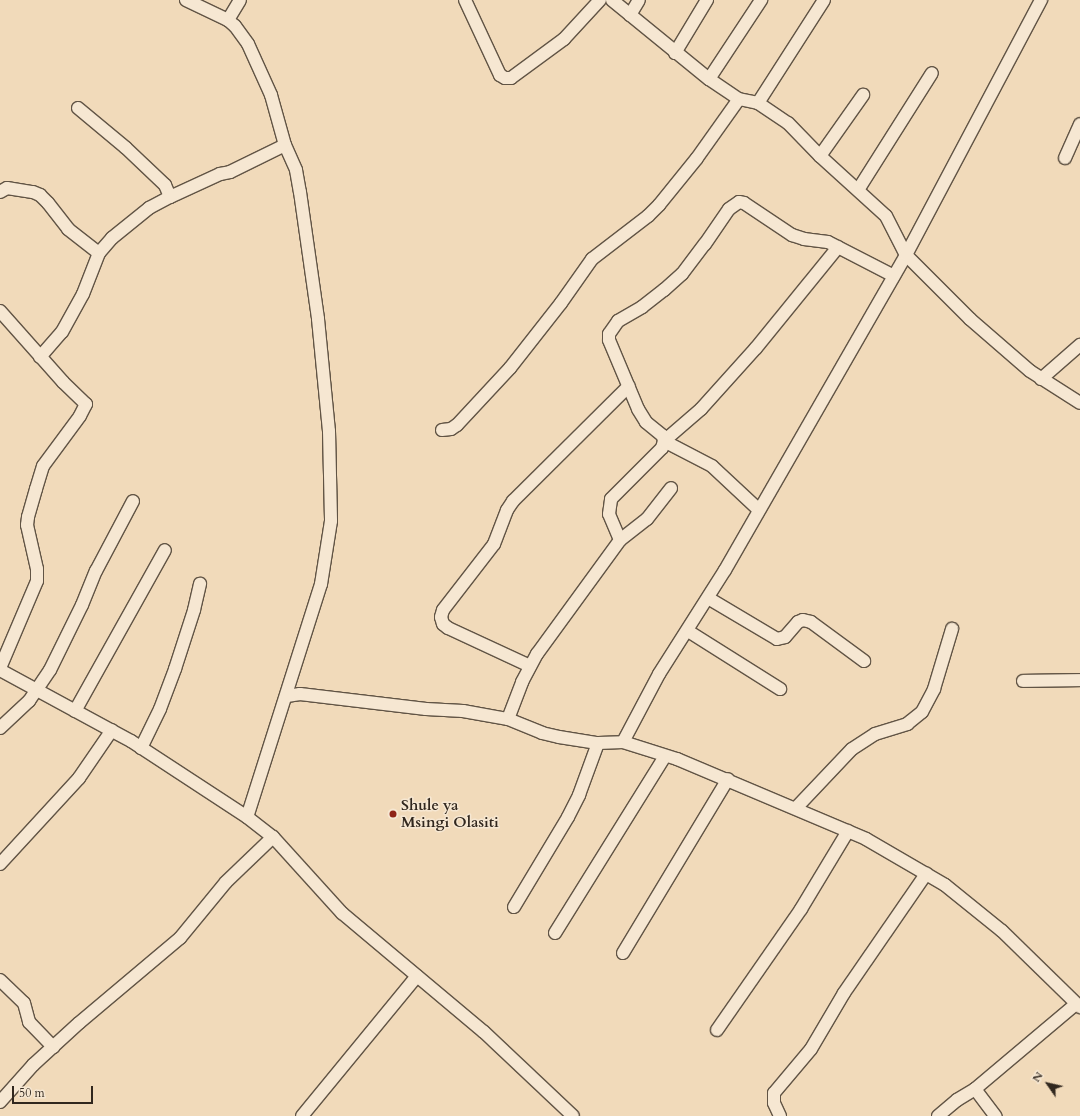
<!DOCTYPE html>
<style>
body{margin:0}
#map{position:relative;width:1080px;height:1116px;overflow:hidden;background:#f1daba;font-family:Cardo,serif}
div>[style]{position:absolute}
.roads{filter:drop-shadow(1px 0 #615445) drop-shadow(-1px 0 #615445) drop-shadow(0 1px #615445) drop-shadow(0 -1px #615445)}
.minor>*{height:12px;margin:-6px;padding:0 6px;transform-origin:6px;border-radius:6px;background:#f6e7d2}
.dots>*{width:11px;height:11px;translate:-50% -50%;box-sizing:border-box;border:2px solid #f6e7d2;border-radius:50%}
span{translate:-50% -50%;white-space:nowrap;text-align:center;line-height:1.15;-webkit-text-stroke:3px #f6e7d2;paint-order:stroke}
.poi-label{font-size:15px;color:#31271e;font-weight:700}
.left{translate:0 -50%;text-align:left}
.north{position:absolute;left:1028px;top:1064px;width:40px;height:40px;-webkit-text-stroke:3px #f6e7d2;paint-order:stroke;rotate:304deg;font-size:11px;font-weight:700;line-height:16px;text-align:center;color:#31271e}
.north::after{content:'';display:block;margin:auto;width:14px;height:18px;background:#31271e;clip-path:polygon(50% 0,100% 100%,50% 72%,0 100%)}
.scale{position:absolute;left:12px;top:1086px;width:81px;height:18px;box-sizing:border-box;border:2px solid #31271e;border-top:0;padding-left:5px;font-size:12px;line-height:14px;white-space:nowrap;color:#31271e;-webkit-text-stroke:3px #f6e7d2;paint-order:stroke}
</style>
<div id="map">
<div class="roads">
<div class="minor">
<div style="left:186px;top:0;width:47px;rotate:25.5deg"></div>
<div style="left:228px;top:20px;width:9px;rotate:41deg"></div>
<div style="left:235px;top:26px;width:22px;rotate:54deg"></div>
<div style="left:248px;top:44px;width:56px;rotate:65.7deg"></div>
<div style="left:271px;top:95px;width:52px;rotate:74.4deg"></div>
<div style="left:285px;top:145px;width:27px;rotate:66deg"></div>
<div style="left:296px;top:170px;width:22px;rotate:80deg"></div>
<div style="left:300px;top:192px;width:128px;rotate:81.9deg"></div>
<div style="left:318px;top:319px;width:113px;rotate:84.4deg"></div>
<div style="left:329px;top:431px;width:90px;rotate:88.7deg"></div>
<div style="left:331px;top:521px;width:64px;rotate:99deg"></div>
<div style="left:321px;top:584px;width:244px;rotate:107.6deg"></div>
<div style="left:465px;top:0;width:83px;rotate:65deg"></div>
<div style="left:500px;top:75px;width:6px;rotate:31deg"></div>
<div style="left:505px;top:78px;width:6px"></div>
<div style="left:511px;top:78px;width:66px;rotate:-36.3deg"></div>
<div style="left:564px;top:39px;width:53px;rotate:-47.3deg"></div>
<div style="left:612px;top:0;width:125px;rotate:39.2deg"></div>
<div style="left:709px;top:79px;width:95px;rotate:-56.6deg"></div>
<div style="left:630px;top:15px;width:17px;rotate:-59deg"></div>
<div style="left:228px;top:20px;width:23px;rotate:-59deg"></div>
<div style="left:675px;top:53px;width:62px;rotate:-58.9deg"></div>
<div style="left:709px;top:79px;width:36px;rotate:34deg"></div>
<div style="left:739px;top:99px;width:19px;rotate:12deg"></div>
<div style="left:758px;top:103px;width:36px;rotate:34deg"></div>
<div style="left:788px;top:123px;width:46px;rotate:45.9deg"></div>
<div style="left:820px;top:156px;width:89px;rotate:42.3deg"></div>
<div style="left:886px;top:216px;width:44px;rotate:62.9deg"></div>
<div style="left:906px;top:255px;width:91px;rotate:45deg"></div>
<div style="left:970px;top:319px;width:79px;rotate:40.9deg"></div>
<div style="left:1030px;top:371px;width:59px;rotate:32.6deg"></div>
<div style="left:758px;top:103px;width:122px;rotate:-57.3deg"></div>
<div style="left:78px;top:108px;width:62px;rotate:39.8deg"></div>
<div style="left:126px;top:148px;width:54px;rotate:43.5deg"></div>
<div style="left:165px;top:185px;width:13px;rotate:67deg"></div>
<div style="left:820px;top:156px;width:75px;rotate:-54.8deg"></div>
<div style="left:1065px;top:158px;width:37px;rotate:-66deg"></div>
<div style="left:858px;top:190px;width:138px;rotate:-57.7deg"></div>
<div style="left:0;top:192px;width:8px;rotate:-30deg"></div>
<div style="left:7px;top:188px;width:26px;rotate:9deg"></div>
<div style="left:33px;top:192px;width:8px;rotate:23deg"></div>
<div style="left:40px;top:195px;width:11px;rotate:45deg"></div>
<div style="left:48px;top:203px;width:33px;rotate:52deg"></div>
<div style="left:68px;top:229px;width:39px;rotate:38deg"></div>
<div style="left:0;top:311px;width:95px;rotate:48.4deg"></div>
<div style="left:63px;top:382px;width:32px;rotate:44deg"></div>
<div style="left:86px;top:404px;width:13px;rotate:117deg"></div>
<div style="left:80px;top:416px;width:62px;rotate:126.5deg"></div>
<div style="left:43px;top:466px;width:24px;rotate:107deg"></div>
<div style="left:36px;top:489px;width:29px;rotate:106deg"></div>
<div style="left:28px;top:517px;width:8px;rotate:97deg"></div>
<div style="left:27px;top:525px;width:45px;rotate:77.2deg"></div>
<div style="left:37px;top:569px;width:12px;rotate:90deg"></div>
<div style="left:37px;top:581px;width:95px;rotate:113deg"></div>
<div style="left:40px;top:357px;width:33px;rotate:-49deg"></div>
<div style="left:62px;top:332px;width:43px;rotate:-61.1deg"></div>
<div style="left:83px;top:294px;width:44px;rotate:-68.7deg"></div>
<div style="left:99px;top:253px;width:20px;rotate:-49deg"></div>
<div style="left:112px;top:238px;width:48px;rotate:-39deg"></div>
<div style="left:149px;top:208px;width:24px;rotate:-28deg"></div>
<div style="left:170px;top:197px;width:55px;rotate:-24.7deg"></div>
<div style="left:220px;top:174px;width:10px;rotate:-11deg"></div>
<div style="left:230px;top:172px;width:61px;rotate:-26.1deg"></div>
<div style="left:1041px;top:379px;width:52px;rotate:-41.1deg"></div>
<div style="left:442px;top:430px;width:9px;rotate:-6deg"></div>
<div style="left:451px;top:429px;width:7px;rotate:-34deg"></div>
<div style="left:457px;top:425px;width:78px;rotate:-47.1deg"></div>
<div style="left:510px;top:368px;width:83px;rotate:-51.9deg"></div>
<div style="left:561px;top:303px;width:54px;rotate:-54.8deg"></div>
<div style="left:592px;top:259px;width:71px;rotate:-37.5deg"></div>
<div style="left:648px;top:216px;width:16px;rotate:-45deg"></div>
<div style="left:659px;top:205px;width:60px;rotate:-51deg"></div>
<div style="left:697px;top:158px;width:72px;rotate:-54.6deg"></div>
<div style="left:759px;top:510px;width:64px;rotate:-136.9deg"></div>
<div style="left:712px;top:466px;width:54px;rotate:-152.5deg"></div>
<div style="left:664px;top:441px;width:49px;rotate:-40.9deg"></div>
<div style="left:701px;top:409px;width:82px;rotate:-48deg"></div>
<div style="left:756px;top:348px;width:130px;rotate:-50.9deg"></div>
<div style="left:620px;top:540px;width:28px;rotate:-113deg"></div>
<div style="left:609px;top:514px;width:15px;rotate:-82deg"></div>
<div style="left:611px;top:499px;width:72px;rotate:-45deg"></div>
<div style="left:662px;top:448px;width:7px;rotate:-74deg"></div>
<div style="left:664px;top:441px;width:5px;rotate:-101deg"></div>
<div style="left:663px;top:436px;width:22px;rotate:-141deg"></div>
<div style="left:646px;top:422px;width:15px;rotate:-122deg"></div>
<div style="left:638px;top:409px;width:75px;rotate:-112.8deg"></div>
<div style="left:609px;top:340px;width:6px;rotate:-90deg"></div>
<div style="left:609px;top:334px;width:16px;rotate:-55deg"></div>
<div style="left:618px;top:321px;width:28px;rotate:-30deg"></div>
<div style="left:642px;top:307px;width:28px;rotate:-38deg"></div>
<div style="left:664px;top:290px;width:24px;rotate:-42deg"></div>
<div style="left:682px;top:274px;width:38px;rotate:-53deg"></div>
<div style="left:705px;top:244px;width:42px;rotate:-55.6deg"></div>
<div style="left:729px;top:209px;width:12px;rotate:-35deg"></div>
<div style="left:739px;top:202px;width:5px;rotate:11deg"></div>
<div style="left:744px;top:203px;width:58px;rotate:33.7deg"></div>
<div style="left:792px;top:235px;width:13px;rotate:18deg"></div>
<div style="left:804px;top:239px;width:24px;rotate:7deg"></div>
<div style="left:828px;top:242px;width:74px;rotate:27.3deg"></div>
<div style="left:708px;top:598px;width:80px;rotate:30.7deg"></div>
<div style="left:777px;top:639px;width:8px;rotate:-14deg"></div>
<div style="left:785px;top:637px;width:20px;rotate:-49deg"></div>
<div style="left:798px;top:622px;width:5px;rotate:-22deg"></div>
<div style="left:803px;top:620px;width:8px;rotate:14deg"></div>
<div style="left:811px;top:622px;width:66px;rotate:36.3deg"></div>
<div style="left:688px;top:631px;width:109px;rotate:32.2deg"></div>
<div style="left:530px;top:666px;width:90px;rotate:-155.1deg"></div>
<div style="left:448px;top:628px;width:6px;rotate:-141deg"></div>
<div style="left:443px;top:624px;width:7px;rotate:-106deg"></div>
<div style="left:441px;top:617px;width:7px;rotate:-74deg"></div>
<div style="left:443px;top:610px;width:83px;rotate:-52.3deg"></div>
<div style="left:494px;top:544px;width:36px;rotate:-69deg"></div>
<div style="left:507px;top:510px;width:11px;rotate:-56deg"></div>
<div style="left:513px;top:501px;width:163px;rotate:-44.8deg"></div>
<div style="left:0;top:670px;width:149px;rotate:28.5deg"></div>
<div style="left:131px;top:741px;width:139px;rotate:33.2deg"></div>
<div style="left:247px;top:817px;width:33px;rotate:38deg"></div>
<div style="left:273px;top:837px;width:103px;rotate:47.8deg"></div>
<div style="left:342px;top:913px;width:185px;rotate:40deg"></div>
<div style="left:484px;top:1032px;width:122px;rotate:43.3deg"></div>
<div style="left:1023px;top:681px;width:57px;rotate:-1deg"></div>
<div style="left:287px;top:696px;width:13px;rotate:-9deg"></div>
<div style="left:300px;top:694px;width:127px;rotate:6.8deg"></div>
<div style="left:426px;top:709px;width:37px;rotate:3deg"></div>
<div style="left:463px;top:711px;width:46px;rotate:10.1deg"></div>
<div style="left:508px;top:719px;width:37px;rotate:22deg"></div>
<div style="left:542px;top:733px;width:17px;rotate:13deg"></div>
<div style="left:559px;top:737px;width:39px;rotate:9deg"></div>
<div style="left:598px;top:743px;width:25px;rotate:-2deg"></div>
<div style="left:623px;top:742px;width:57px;rotate:17.5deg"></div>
<div style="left:677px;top:759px;width:205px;rotate:22.9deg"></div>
<div style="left:866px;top:839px;width:91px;rotate:30.2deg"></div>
<div style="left:945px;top:885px;width:73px;rotate:38.9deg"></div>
<div style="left:1002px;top:931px;width:109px;rotate:44.3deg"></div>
<div style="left:75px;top:711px;width:184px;rotate:-60.8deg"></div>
<div style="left:508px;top:719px;width:40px;rotate:-69deg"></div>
<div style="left:522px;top:682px;width:32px;rotate:-62deg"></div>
<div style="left:537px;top:654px;width:141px;rotate:-53.9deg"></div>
<div style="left:620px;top:540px;width:34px;rotate:-38deg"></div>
<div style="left:647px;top:519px;width:39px;rotate:-52deg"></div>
<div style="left:0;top:728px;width:40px;rotate:-43deg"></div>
<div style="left:29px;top:701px;width:37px;rotate:-56deg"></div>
<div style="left:50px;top:670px;width:72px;rotate:-63.8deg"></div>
<div style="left:82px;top:605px;width:37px;rotate:-68deg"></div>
<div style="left:96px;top:571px;width:79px;rotate:-62.1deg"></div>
<div style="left:623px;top:742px;width:77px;rotate:-62.1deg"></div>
<div style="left:659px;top:674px;width:123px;rotate:-57.6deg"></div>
<div style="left:725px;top:570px;width:363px;rotate:-60.1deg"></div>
<div style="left:906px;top:255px;width:289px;rotate:-62.1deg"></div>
<div style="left:141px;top:748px;width:43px;rotate:-64deg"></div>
<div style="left:160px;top:709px;width:43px;rotate:-69.4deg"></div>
<div style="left:175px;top:669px;width:62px;rotate:-72.1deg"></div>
<div style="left:194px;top:610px;width:27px;rotate:-77deg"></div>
<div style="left:796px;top:808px;width:81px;rotate:-46.5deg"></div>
<div style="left:852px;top:749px;width:27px;rotate:-33deg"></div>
<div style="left:875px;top:734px;width:34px;rotate:-17deg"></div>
<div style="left:907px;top:724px;width:19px;rotate:-39deg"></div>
<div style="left:922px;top:712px;width:26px;rotate:-62deg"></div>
<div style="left:934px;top:689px;width:63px;rotate:-73.3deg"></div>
<div style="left:0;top:864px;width:117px;rotate:-47.4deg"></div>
<div style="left:79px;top:778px;width:58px;rotate:-55.5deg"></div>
<div style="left:514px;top:907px;width:105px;rotate:-59deg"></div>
<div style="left:568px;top:817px;width:25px;rotate:-63deg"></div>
<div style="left:579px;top:795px;width:55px;rotate:-69.9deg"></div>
<div style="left:555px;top:933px;width:208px;rotate:-58.1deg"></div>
<div style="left:623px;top:953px;width:203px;rotate:-58.9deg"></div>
<div style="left:0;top:980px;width:33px;rotate:44deg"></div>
<div style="left:24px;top:1003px;width:20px;rotate:75deg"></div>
<div style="left:29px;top:1022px;width:35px;rotate:46deg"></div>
<div style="left:717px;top:1030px;width:147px;rotate:-55.2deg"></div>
<div style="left:801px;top:909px;width:91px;rotate:-58.9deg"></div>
<div style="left:975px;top:1089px;width:34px;rotate:53deg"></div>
<div style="left:0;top:1102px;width:50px;rotate:-48.3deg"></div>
<div style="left:33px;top:1065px;width:62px;rotate:-42.4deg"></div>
<div style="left:79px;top:1023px;width:132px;rotate:-40.1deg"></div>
<div style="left:180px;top:938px;width:72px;rotate:-50.6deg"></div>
<div style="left:226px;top:882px;width:65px;rotate:-43.8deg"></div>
<div style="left:302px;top:1116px;width:181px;rotate:-50.6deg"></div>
<div style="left:780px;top:1116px;width:14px;rotate:-115deg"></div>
<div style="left:774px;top:1103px;width:10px;rotate:-90deg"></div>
<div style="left:774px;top:1093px;width:57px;rotate:-49.9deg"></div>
<div style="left:811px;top:1049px;width:65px;rotate:-59.5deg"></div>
<div style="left:844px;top:993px;width:145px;rotate:-55.4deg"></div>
<div style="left:938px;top:1116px;width:25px;rotate:-40deg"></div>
<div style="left:957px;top:1100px;width:21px;rotate:-31deg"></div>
<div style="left:975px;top:1089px;width:132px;rotate:-40.1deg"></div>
</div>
</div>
<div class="dots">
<div style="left:393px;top:814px;background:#8f2418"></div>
</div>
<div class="poi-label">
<span class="left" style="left:401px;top:814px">Shule ya<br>Msingi Olasiti</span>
</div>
<div class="north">N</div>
<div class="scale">50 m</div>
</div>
